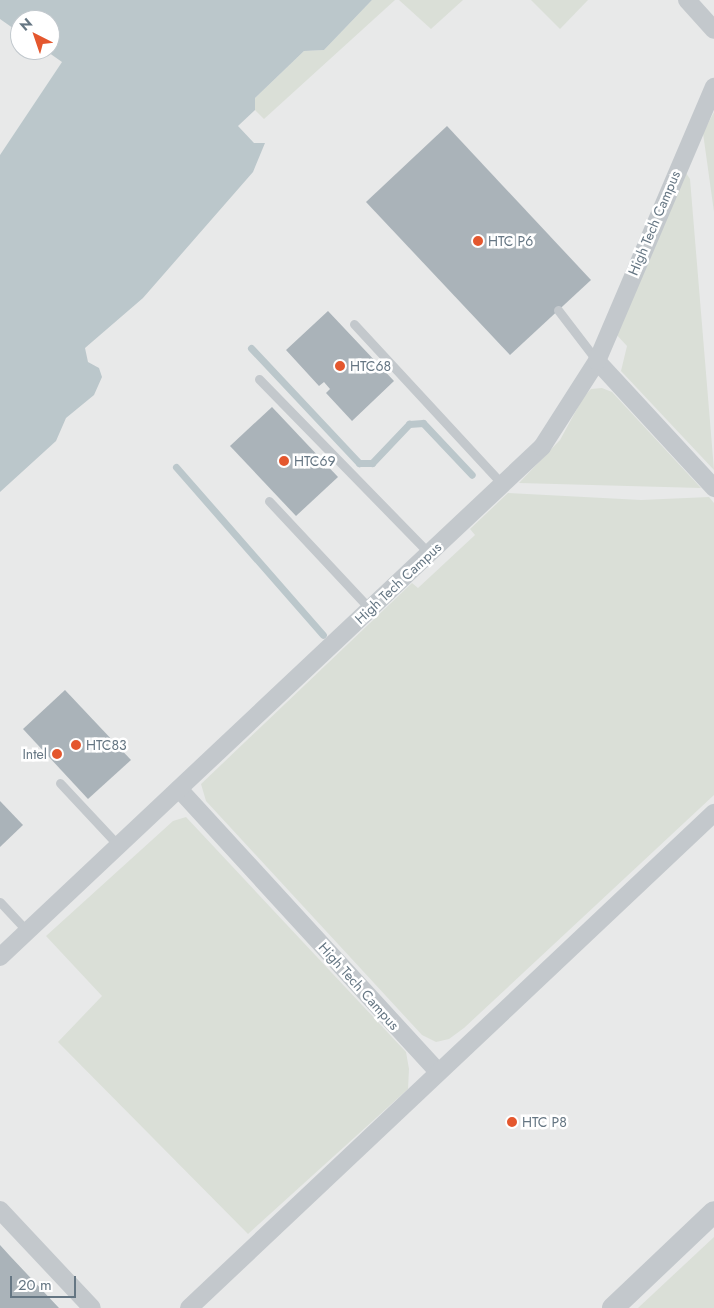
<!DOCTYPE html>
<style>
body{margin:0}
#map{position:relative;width:714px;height:1308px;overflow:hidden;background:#fafaf8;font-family:Jost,sans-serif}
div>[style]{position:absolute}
.built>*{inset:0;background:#e8e9e9}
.green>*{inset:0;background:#dadfd7}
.water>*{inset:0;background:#bbc7cb}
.stream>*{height:7px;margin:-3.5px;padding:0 3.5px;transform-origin:3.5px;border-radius:3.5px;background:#bbc7cb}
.building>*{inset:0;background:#aab3b9}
.service>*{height:9px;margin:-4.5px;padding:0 4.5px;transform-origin:4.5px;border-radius:4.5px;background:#c3c8cc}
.minor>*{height:18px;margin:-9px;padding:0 9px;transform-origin:9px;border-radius:9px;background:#c3c8cc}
.tertiary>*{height:22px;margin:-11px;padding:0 11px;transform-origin:11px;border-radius:11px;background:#c3c8cc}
.dots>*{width:14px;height:14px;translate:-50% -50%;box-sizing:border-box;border:2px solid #fff;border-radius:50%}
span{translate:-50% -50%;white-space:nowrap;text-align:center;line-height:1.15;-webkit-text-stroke:5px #fff;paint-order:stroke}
.street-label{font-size:14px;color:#657683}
.poi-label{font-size:14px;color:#657683}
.left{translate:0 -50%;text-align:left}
.right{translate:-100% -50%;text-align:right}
.north{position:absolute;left:10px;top:10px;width:50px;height:50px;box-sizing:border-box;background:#fff;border:1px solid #c1c8cd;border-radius:50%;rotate:319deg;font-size:14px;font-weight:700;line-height:20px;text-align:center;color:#657683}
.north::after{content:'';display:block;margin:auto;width:18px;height:22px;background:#e4572e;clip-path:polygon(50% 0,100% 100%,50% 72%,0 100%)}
.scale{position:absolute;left:10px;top:1276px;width:66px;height:22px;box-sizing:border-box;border:2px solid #657683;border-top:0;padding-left:6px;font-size:15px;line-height:18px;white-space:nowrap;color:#657683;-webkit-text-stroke:4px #fff;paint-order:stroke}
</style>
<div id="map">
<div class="built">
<div style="clip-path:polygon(evenodd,0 0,714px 0,714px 1308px,0 1308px,0 0,20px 20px,50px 20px,50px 50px,20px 50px,20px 20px)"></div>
</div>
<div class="green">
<div style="clip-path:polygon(372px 0,395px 0,264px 119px,255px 110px,255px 98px,304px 51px,324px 50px)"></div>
<div style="clip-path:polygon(399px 0,463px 0,431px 29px)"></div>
<div style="clip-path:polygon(531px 0,588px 0,560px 29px)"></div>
<div style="clip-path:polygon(714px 112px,714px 212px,703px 133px)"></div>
<div style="clip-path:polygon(686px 173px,690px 179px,714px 470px,621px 371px,627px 346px,614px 332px)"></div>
<div style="clip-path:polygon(602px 388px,612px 392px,701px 488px,519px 483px,560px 440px,584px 396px,591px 389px)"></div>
<div style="clip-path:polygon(508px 493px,641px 500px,709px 497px,714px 503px,714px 795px,464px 1028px,449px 1039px,436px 1042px,422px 1035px,206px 801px,201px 784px,412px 583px,418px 588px,475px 535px,470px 529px)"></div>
<div style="clip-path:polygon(186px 817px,406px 1052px,409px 1069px,408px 1089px,248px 1234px,58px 1042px,102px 996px,46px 936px,173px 821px)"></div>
<div style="clip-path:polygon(714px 1237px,714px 1308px,638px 1308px)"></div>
</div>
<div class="water">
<div style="clip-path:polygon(0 0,372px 0,324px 50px,304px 51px,255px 98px,255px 110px,238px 126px,254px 143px,265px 143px,253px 172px,143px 298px,85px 348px,88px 362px,99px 368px,102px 377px,94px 395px,66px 418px,56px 441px,0 492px,0 155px,62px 62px,45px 50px,50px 50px,50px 20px,20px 20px,20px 33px,0 19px)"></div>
</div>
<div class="stream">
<div style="left:251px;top:348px;width:158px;rotate:46.8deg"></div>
<div style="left:359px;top:463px;width:13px"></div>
<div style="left:372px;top:463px;width:54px;rotate:-46.5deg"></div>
<div style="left:409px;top:424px;width:14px;rotate:-4deg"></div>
<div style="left:423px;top:423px;width:71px;rotate:46.7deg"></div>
<div style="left:176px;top:467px;width:223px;rotate:48.8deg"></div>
</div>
<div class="building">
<div style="clip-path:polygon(447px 126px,591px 280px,510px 355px,366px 202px)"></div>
<div style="clip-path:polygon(328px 311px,394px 381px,352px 421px,326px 393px,330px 389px,324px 382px,319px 386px,286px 350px)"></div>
<div style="clip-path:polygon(272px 407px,338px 477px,296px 516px,230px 446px)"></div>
<div style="clip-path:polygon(65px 690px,131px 760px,88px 799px,23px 729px)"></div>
<div style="clip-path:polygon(0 801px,23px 825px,0 847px)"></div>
<div style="clip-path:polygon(0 1245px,10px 1256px,59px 1308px,0 1308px)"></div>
</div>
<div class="service">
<div style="left:558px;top:310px;width:64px;rotate:52.6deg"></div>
<div style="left:354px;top:324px;width:219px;rotate:47.2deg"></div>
<div style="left:259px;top:379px;width:245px;rotate:45.7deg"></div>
<div style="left:269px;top:501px;width:148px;rotate:46.9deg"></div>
<div style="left:60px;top:783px;width:85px;rotate:46.9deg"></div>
<div style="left:0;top:902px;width:40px;rotate:47deg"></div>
</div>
<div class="minor">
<div style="left:687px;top:0;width:40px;rotate:48deg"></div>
<div style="left:597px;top:361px;width:173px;rotate:47.3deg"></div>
<div style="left:179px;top:789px;width:384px;rotate:47.5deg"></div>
<div style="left:0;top:957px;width:744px;rotate:-43.26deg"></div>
<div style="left:542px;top:447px;width:102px;rotate:-57.4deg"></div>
<div style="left:597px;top:361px;width:298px;rotate:-66.9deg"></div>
<div style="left:0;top:1210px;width:134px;rotate:46.8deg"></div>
<div style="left:189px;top:1308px;width:722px;rotate:-43.32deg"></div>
</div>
<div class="tertiary">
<div style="left:613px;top:1308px;width:139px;rotate:-43.5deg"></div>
</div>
<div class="dots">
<div style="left:478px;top:241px;background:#e4572e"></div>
<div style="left:340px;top:366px;background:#e4572e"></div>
<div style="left:284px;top:461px;background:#e4572e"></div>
<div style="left:76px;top:745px;background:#e4572e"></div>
<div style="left:57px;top:754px;background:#e4572e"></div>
<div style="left:512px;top:1122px;background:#e4572e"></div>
</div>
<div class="street-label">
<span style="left:654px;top:223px;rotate:-67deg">High Tech Campus</span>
<span style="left:398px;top:583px;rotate:-43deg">High Tech Campus</span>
<span style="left:359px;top:986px;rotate:48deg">High Tech Campus</span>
</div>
<div class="poi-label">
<span class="left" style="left:488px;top:241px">HTC P6</span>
<span class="left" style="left:350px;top:366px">HTC68</span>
<span class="left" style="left:294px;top:461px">HTC69</span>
<span class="left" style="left:86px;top:745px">HTC83</span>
<span class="right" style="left:47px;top:754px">Intel</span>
<span class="left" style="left:522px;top:1122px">HTC P8</span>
</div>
<div class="north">N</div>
<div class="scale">20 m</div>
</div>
